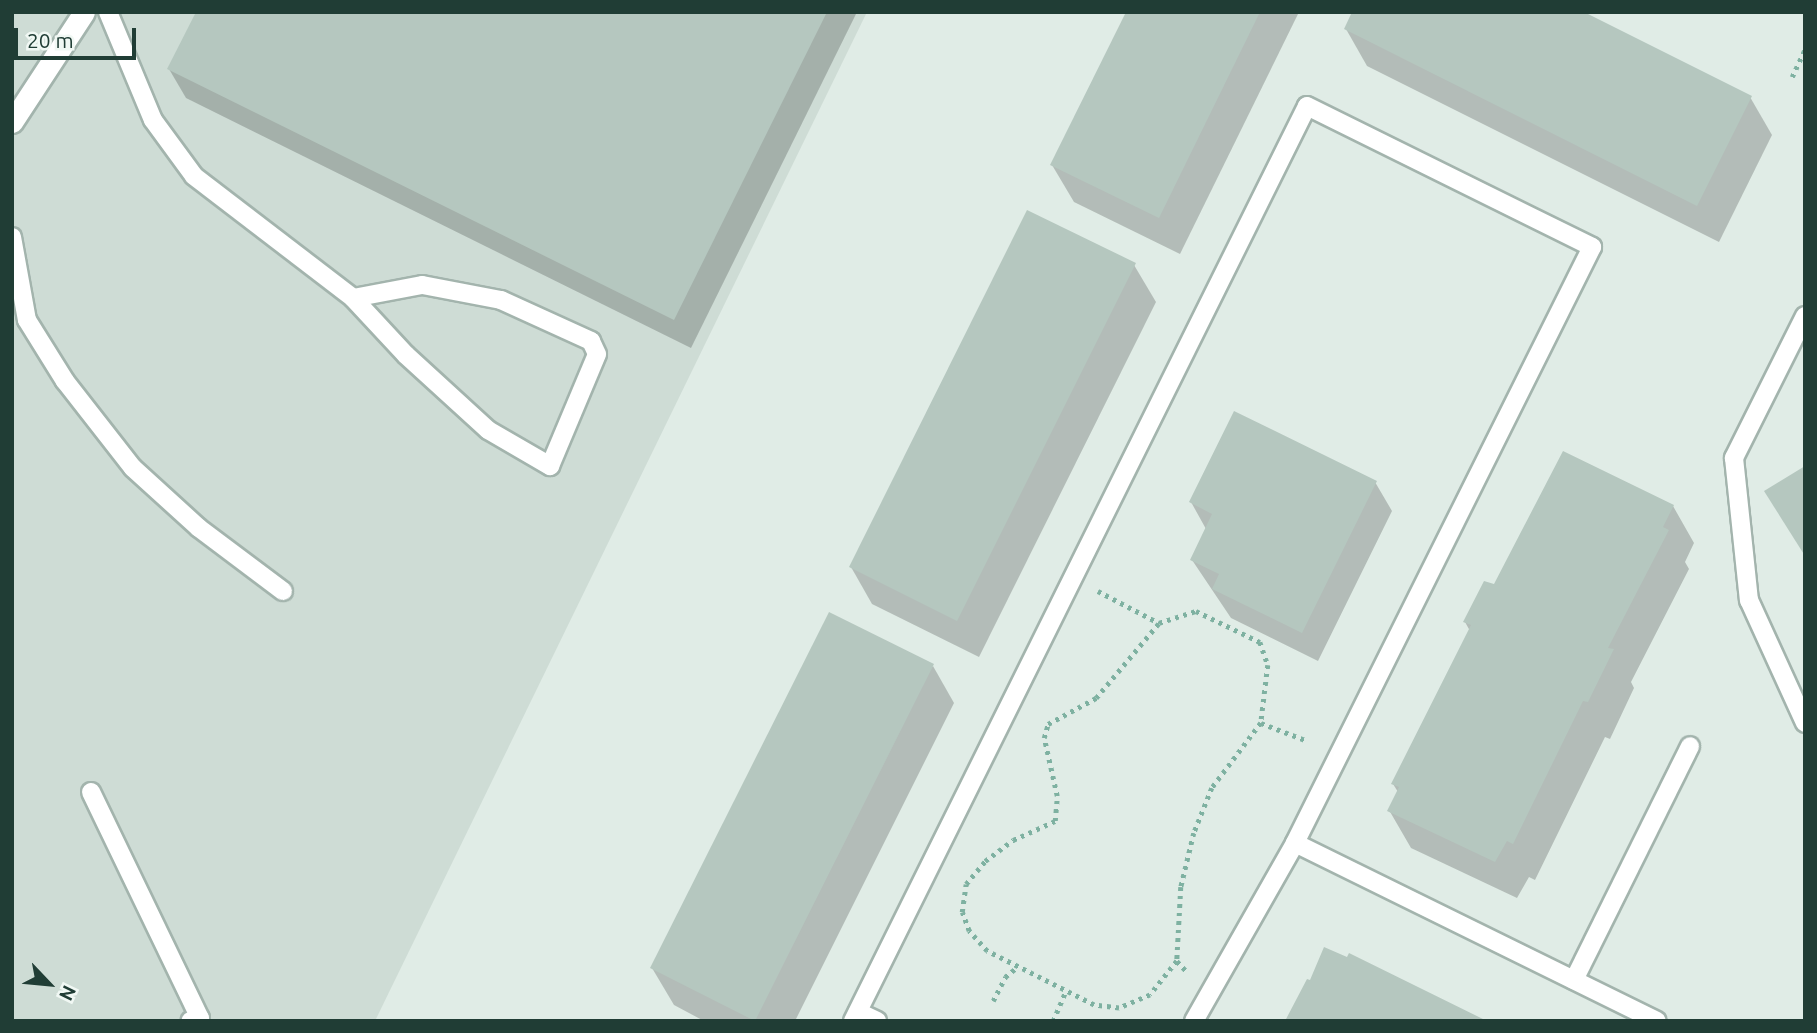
<!DOCTYPE html>
<style>
body{margin:0}
#map{position:relative;width:1817px;height:1033px;overflow:hidden;background:#e0ece6;font-family:Ubuntu,sans-serif}
div>[style]{position:absolute}
.built>*{inset:0;background:#cedcd5}
.shadow>*{inset:0;background:#0003}
.building>*{inset:0;background:#b5c7bf}
.path>*{height:4.5px;margin-top:-2.25px;transform-origin:0;background:repeating-linear-gradient(90deg,#7eb1a1 0 3.5px,transparent 0 8.5px)}
.roads{filter:drop-shadow(2px 0 #a3b4ad) drop-shadow(-2px 0 #a3b4ad) drop-shadow(0 2px #a3b4ad) drop-shadow(0 -2px #a3b4ad)}
.service>*{height:18px;margin:-9px;padding:0 9px;transform-origin:9px;border-radius:9px;background:#fff}
.minor>*{height:21px;margin:-10.5px;padding:0 10.5px;transform-origin:10.5px;border-radius:10.5px;background:#fff}
span{translate:-50% -50%;white-space:nowrap;text-align:center;line-height:1.15;-webkit-text-stroke:5px #f1f8f4;paint-order:stroke}
.frame{position:absolute;inset:0;border:14px solid #203d35;pointer-events:none}
.north{position:absolute;left:14px;top:949px;width:70px;height:70px;-webkit-text-stroke:5px #f1f8f4;paint-order:stroke;rotate:116deg;font-size:19px;font-weight:700;line-height:28px;text-align:center;color:#203d35}
.north::after{content:'';display:block;margin:auto;width:24px;height:32px;background:#203d35;clip-path:polygon(50% 0,100% 100%,50% 72%,0 100%)}
.scale{position:absolute;left:14px;top:28px;width:122px;height:32px;box-sizing:border-box;border:4px solid #203d35;border-top:0;padding-left:9px;font-size:21px;line-height:24px;white-space:nowrap;color:#203d35;-webkit-text-stroke:5px #f1f8f4;paint-order:stroke}
</style>
<div id="map">
<div class="built">
<div style="clip-path:polygon(12px 12px,867px 12px,375px 1021px,12px 1021px)"></div>
</div>
<div class="shadow">
<div style="clip-path:polygon(197px 12px,857px 12px,691px 348px,186px 98px,169px 69px)"></div>
<div style="clip-path:polygon(1128px 12px,1299px 12px,1180px 254px,1074px 202px,1052px 165px)"></div>
<div style="clip-path:polygon(1346px 29px,1750px 97px,1772px 135px,1719px 242px,1367px 66px)"></div>
<div style="clip-path:polygon(1134px 265px,1156px 302px,979px 657px,872px 604px,851px 567px)"></div>
<div style="clip-path:polygon(1375px 482px,1392px 511px,1318px 661px,1231px 618px,1192px 560px,1206px 529px,1191px 502px)"></div>
<div style="clip-path:polygon(1673px 506px,1694px 543px,1685px 562px,1689px 569px,1631px 682px,1634px 688px,1610px 739px,1605px 737px,1535px 880px,1529px 877px,1517px 898px,1411px 848px,1389px 810px,1398px 792px,1393px 784px,1470px 631px,1465px 622px,1495px 586px)"></div>
<div style="clip-path:polygon(933px 666px,954px 703px,795px 1021px,704px 1021px,674px 1005px,652px 968px)"></div>
</div>
<div class="building">
<div style="clip-path:polygon(196px 12px,827px 12px,674px 320px,167px 69px)"></div>
<div style="clip-path:polygon(1126px 12px,1260px 12px,1159px 218px,1050px 165px)"></div>
<div style="clip-path:polygon(1352px 12px,1584px 12px,1752px 96px,1697px 206px,1344px 29px)"></div>
<div style="clip-path:polygon(1027px 210px,1136px 263px,957px 621px,849px 567px)"></div>
<div style="clip-path:polygon(1234px 411px,1377px 481px,1302px 633px,1212px 589px,1219px 574px,1190px 560px,1212px 514px,1189px 502px)"></div>
<div style="clip-path:polygon(1563px 451px,1674px 505px,1663px 527px,1669px 530px,1608px 648px,1614px 649px,1588px 702px,1583px 701px,1513px 844px,1507px 841px,1495px 862px,1387px 811px,1399px 787px,1391px 784px,1471px 625px,1463px 622px,1484px 581px,1494px 584px)"></div>
<div style="clip-path:polygon(1805px 466px,1805px 556px,1764px 491px)"></div>
<div style="clip-path:polygon(829px 612px,934px 664px,755px 1021px,650px 968px)"></div>
<div style="clip-path:polygon(1324px 947px,1347px 957px,1349px 953px,1487px 1021px,1285px 1021px,1307px 979px,1310px 980px)"></div>
</div>
<div class="path">
<div style="left:1792px;top:77px;width:31px;rotate:-65deg"></div>
<div style="left:1098px;top:591px;width:69px;rotate:27.7deg"></div>
<div style="left:1261px;top:723px;width:81px;rotate:127deg"></div>
<div style="left:1212px;top:788px;width:48px;rotate:111.8deg"></div>
<div style="left:1194px;top:833px;width:56px;rotate:103.5deg"></div>
<div style="left:1181px;top:887px;width:74px;rotate:93.1deg"></div>
<div style="left:1177px;top:961px;width:43px;rotate:128.5deg"></div>
<div style="left:1150px;top:995px;width:34px;rotate:157deg"></div>
<div style="left:1119px;top:1008px;width:25px;rotate:-173deg"></div>
<div style="left:1094px;top:1005px;width:120px;rotate:-153.2deg"></div>
<div style="left:987px;top:951px;width:27px;rotate:-132deg"></div>
<div style="left:969px;top:931px;width:20px;rotate:-110deg"></div>
<div style="left:962px;top:912px;width:28px;rotate:-82deg"></div>
<div style="left:966px;top:884px;width:30px;rotate:-50deg"></div>
<div style="left:985px;top:861px;width:35px;rotate:-37deg"></div>
<div style="left:1013px;top:840px;width:46px;rotate:-24.3deg"></div>
<div style="left:1055px;top:821px;width:25px;rotate:-85deg"></div>
<div style="left:1057px;top:796px;width:59px;rotate:-102.6deg"></div>
<div style="left:1044px;top:738px;width:15px;rotate:-74deg"></div>
<div style="left:1048px;top:724px;width:55px;rotate:-28.4deg"></div>
<div style="left:1096px;top:698px;width:98px;rotate:-50deg"></div>
<div style="left:1159px;top:623px;width:39px;rotate:-18deg"></div>
<div style="left:1196px;top:611px;width:71px;rotate:25.8deg"></div>
<div style="left:1260px;top:642px;width:24px;rotate:71deg"></div>
<div style="left:1268px;top:665px;width:58px;rotate:96.9deg"></div>
<div style="left:1261px;top:723px;width:47px;rotate:21.1deg"></div>
<div style="left:1177px;top:961px;width:16px;rotate:47deg"></div>
<div style="left:993px;top:1001px;width:27px;rotate:-63deg"></div>
<div style="left:1005px;top:977px;width:14px;rotate:-39deg"></div>
<div style="left:1053px;top:1021px;width:30px;rotate:-67deg"></div>
</div>
<div class="roads">
<div class="service">
<div style="left:108px;top:12px;width:117px;rotate:67.4deg"></div>
<div style="left:153px;top:120px;width:69px;rotate:53.8deg"></div>
<div style="left:194px;top:176px;width:200px;rotate:37.5deg"></div>
<div style="left:353px;top:298px;width:78px;rotate:47.1deg"></div>
<div style="left:406px;top:355px;width:111px;rotate:42.4deg"></div>
<div style="left:488px;top:430px;width:72px;rotate:30.1deg"></div>
<div style="left:550px;top:466px;width:121px;rotate:-67.2deg"></div>
<div style="left:597px;top:354px;width:14px;rotate:-115deg"></div>
<div style="left:591px;top:341px;width:99px;rotate:-155.5deg"></div>
<div style="left:501px;top:300px;width:80px;rotate:-169.2deg"></div>
<div style="left:422px;top:285px;width:70px;rotate:169.3deg"></div>
<div style="left:12px;top:237px;width:84px;rotate:79.8deg"></div>
<div style="left:27px;top:320px;width:72px;rotate:58.1deg"></div>
<div style="left:65px;top:381px;width:110px;rotate:52deg"></div>
<div style="left:133px;top:468px;width:89px;rotate:42.3deg"></div>
<div style="left:199px;top:528px;width:105px;rotate:36.9deg"></div>
<div style="left:1805px;top:316px;width:159px;rotate:116.6deg"></div>
<div style="left:1734px;top:458px;width:143px;rotate:84deg"></div>
<div style="left:1749px;top:600px;width:135px;rotate:65.5deg"></div>
<div style="left:91px;top:792px;width:251px;rotate:64.3deg"></div>
<div style="left:200px;top:1018px;width:10px;rotate:163deg"></div>
<div style="left:1574px;top:980px;width:261px;rotate:-63.6deg"></div>
<div style="left:858px;top:1012px;width:21px;rotate:25deg"></div>
<div style="left:853px;top:1021px;width:1021px;rotate:-63.61deg"></div>
<div style="left:1307px;top:106px;width:318px;rotate:26.3deg"></div>
<div style="left:1592px;top:247px;width:666px;rotate:116.49deg"></div>
<div style="left:1295px;top:843px;width:403px;rotate:26.2deg"></div>
<div style="left:1194px;top:1021px;width:205px;rotate:-60.4deg"></div>
</div>
<div class="minor">
<div style="left:12px;top:122px;width:131px;rotate:-56.8deg"></div>
</div>
</div>
<div class="frame"></div>
<div class="north">N</div>
<div class="scale">20 m</div>
</div>
